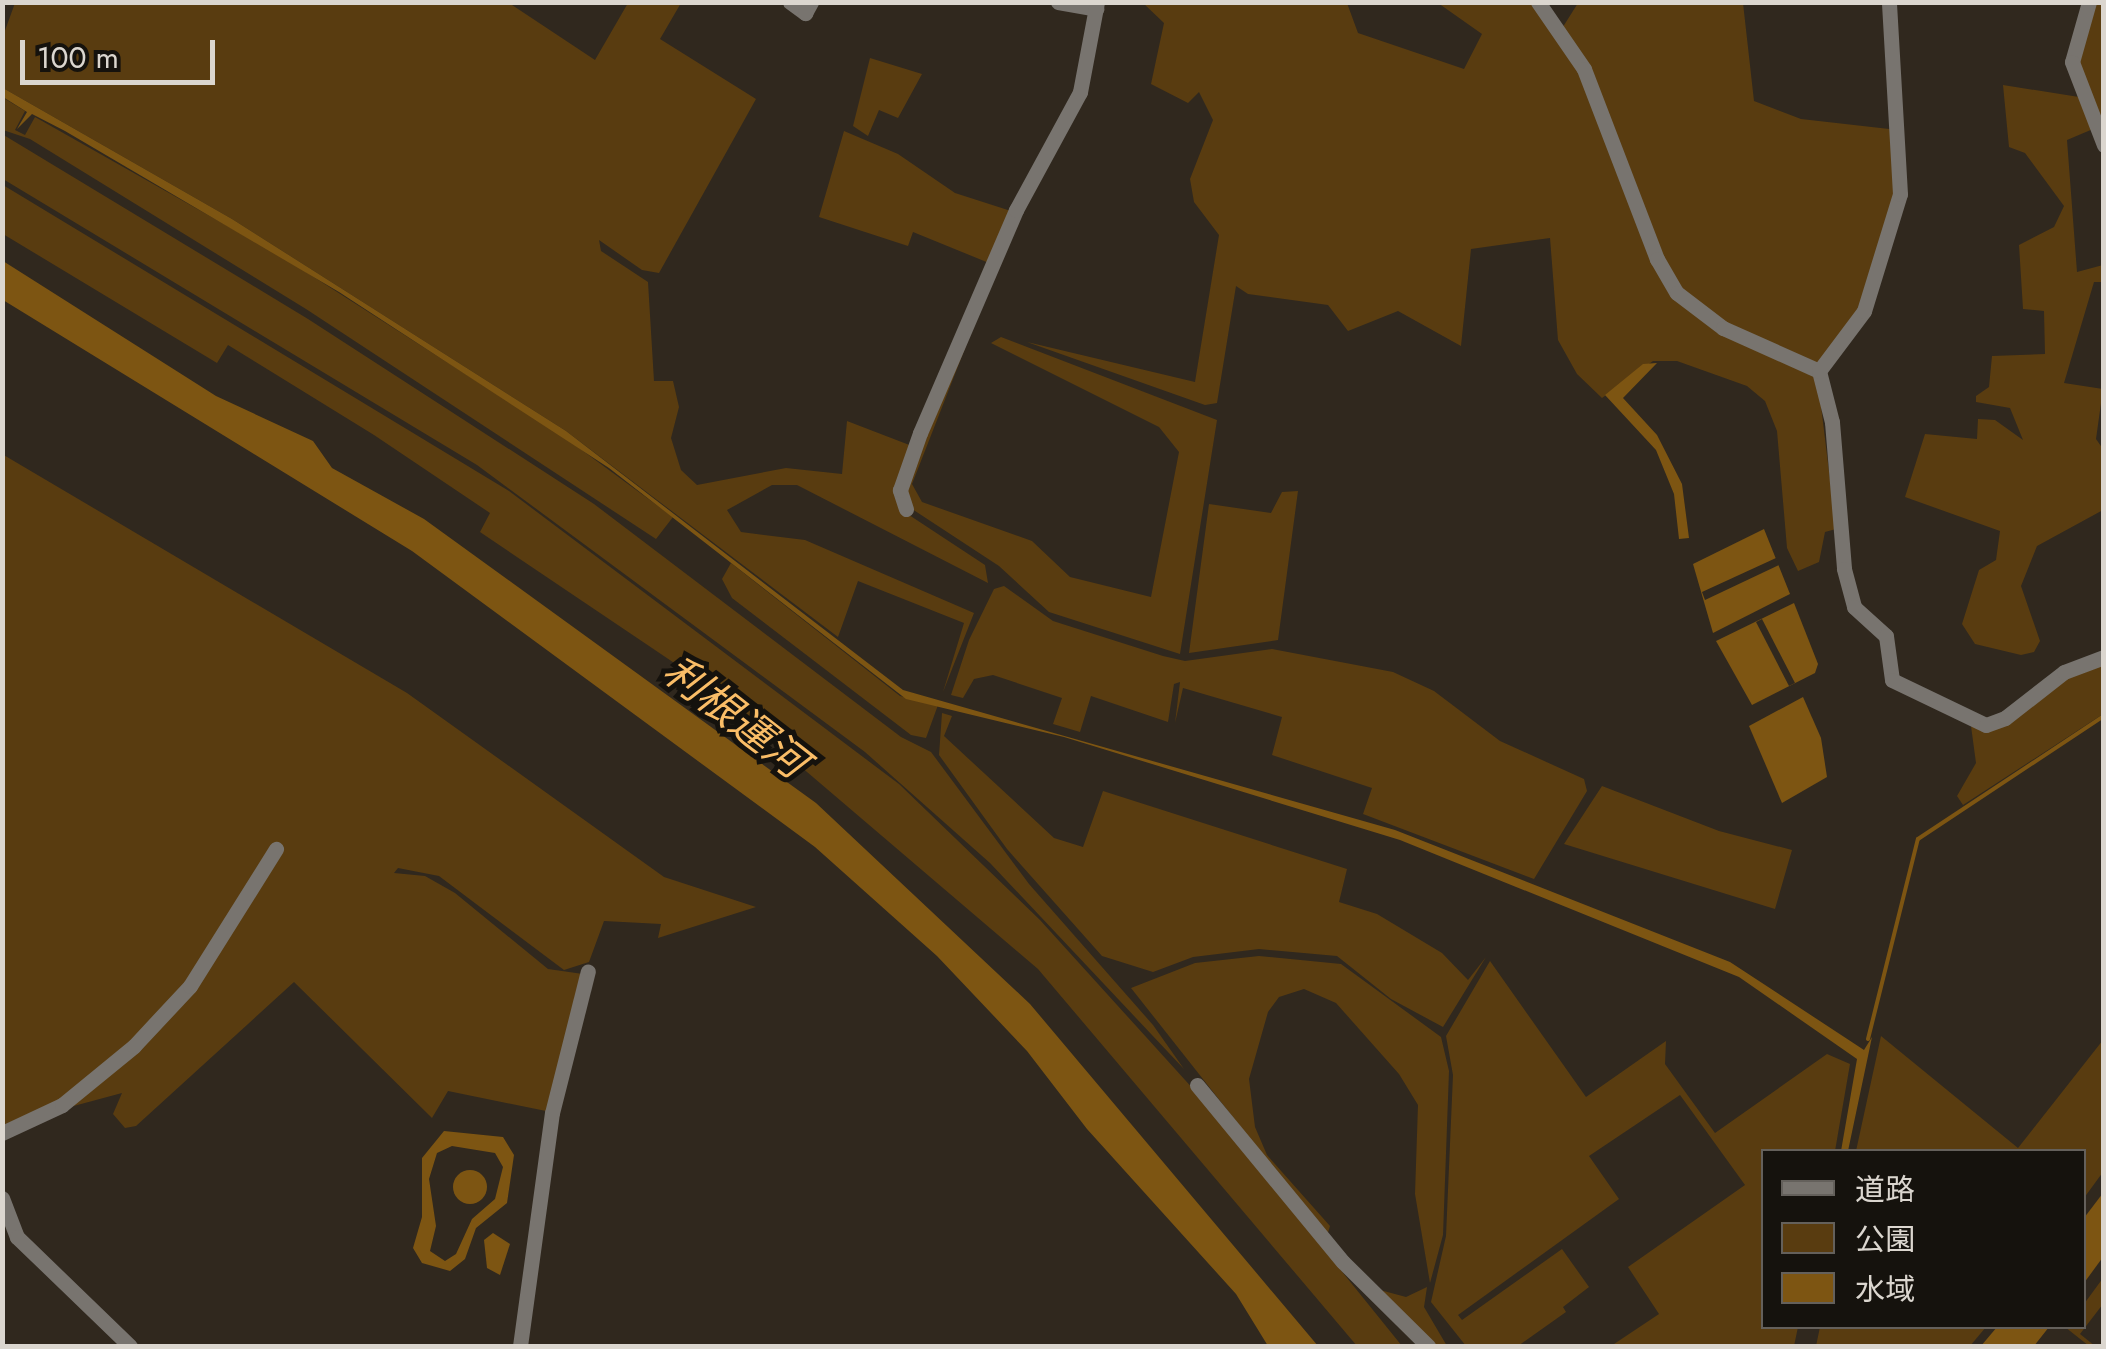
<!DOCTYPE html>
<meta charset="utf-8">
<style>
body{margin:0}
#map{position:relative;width:2106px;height:1349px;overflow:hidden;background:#30281e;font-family:Jost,"Noto Sans JP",sans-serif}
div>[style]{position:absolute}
.green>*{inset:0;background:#593c10}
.water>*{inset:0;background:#7d5512}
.round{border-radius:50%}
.pier>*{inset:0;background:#30281e}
.stream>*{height:4px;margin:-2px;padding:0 2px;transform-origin:2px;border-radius:2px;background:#7d5512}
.minor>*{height:15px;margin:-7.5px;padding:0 7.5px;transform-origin:7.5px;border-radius:7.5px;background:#78746f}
span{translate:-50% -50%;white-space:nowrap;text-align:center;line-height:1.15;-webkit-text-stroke:10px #15120d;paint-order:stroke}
.water-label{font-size:42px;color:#fabd67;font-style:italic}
.frame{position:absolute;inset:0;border:5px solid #dbd6cf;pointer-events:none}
.legend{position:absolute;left:1761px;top:1149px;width:325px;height:180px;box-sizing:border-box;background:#15120d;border:2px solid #64605b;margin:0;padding:12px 18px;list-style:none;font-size:30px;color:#dbd6cf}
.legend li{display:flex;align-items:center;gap:20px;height:50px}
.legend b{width:50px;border:2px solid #64605b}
.scale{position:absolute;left:20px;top:40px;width:195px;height:45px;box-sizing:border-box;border:5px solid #dbd6cf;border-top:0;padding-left:12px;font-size:30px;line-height:35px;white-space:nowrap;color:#dbd6cf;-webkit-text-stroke:8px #15120d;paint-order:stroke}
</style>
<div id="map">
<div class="green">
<div style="clip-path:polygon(15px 3px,509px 3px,595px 60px,628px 3px,681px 3px,660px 39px,756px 99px,659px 273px,642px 270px,599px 240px,601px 251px,648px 282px,654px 381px,673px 381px,679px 407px,671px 438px,681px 470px,697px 485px,786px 468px,842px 474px,847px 421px,912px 446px,903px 511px,985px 565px,988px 583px,797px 485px,772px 485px,727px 510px,741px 532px,805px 540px,974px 613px,943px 692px,964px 623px,858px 581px,838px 637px,566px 431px,232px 219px,3px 88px,3px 36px)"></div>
<div style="clip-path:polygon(1143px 3px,1347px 3px,1358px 33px,1464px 69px,1482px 34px,1438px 3px,1534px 3px,1581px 71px,1675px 293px,1817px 373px,1836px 529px,1825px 532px,1819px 562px,1798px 571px,1787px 548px,1777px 431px,1765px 401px,1747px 386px,1677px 361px,1653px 361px,1602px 398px,1577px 374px,1558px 340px,1550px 238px,1471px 249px,1461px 346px,1398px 311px,1348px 331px,1328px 305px,1248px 294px,1236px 286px,1217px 403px,1205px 405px,1027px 342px,1195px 382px,1219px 235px,1194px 202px,1190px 179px,1213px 120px,1199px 92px,1188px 103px,1151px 84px,1164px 23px)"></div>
<div style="clip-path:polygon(1578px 3px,1743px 3px,1754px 101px,1801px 119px,1898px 130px,1898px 196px,1869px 299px,1818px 364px,1730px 329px,1679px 290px,1561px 30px)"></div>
<div style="clip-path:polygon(2090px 3px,2103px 3px,2103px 136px,2078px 80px,2078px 35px)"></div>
<div style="clip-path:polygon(870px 58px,922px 74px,898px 118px,879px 110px,868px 136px,853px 126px)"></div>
<div style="clip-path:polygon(2003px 85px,2079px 97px,2093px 129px,2067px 140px,2077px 272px,2103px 265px,2103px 282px,2094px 282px,2064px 383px,2103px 389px,2096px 439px,2103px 449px,2103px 510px,2037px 546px,2021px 586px,2040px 641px,2034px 652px,2021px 655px,1975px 644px,1962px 624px,1979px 570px,1996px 560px,2000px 531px,1905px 497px,1925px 434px,1977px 439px,1978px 419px,1995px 420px,2023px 440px,2010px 408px,1976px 402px,1976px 396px,1989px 387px,1992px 356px,2045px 354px,2044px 311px,2023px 309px,2019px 245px,2054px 227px,2064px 206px,2025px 153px,2009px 147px)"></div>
<div style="clip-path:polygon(2px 97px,25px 111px,15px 130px,25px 135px,35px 117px,284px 258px,564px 437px,673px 517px,656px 539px,306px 309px,30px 139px,3px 130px)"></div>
<div style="clip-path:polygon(844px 131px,898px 154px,955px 193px,1011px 211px,989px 263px,913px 232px,908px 246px,819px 217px)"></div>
<div style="clip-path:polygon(2px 134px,308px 319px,594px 504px,901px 737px,931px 752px,1029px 884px,1153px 1025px,1184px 1069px,990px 863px,865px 752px,477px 465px,3px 179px)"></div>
<div style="clip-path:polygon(3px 185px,509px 491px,899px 784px,1040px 920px,1205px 1102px,1402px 1346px,1357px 1346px,1038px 969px,698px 679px,480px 532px,490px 513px,374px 435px,228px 345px,217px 363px,3px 234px)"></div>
<div style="clip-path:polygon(971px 333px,912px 484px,922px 502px,1032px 541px,1070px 577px,1151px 597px,1179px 452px,1159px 427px,991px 343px,1001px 337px,1217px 420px,1180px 654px,1049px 612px,999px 566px,909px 507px,905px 488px)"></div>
<div style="clip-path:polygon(2px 454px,407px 693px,664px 877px,756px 907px,658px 938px,661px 924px,604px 921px,589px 962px,564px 970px,439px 876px,398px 868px,394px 873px,425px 876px,455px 893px,548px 969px,583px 974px,546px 1111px,448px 1091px,432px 1118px,294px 982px,136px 1126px,125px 1128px,113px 1114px,122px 1093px,3px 1125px)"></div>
<div style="clip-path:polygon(1298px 491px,1278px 640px,1189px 653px,1209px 504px,1271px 513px,1282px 492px)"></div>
<div style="clip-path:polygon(731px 563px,900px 696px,938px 705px,926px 738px,911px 735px,732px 598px,722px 579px)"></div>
<div style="clip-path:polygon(1004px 586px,1053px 621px,1163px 656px,1185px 661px,1272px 649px,1393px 672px,1434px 691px,1500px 741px,1584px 779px,1587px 791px,1534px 879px,1363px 814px,1372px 788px,1272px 755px,1282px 717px,1183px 688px,1175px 723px,1180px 682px,1174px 684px,1168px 722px,1091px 696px,1080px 732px,1053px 724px,1062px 698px,993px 675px,974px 679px,963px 698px,951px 695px,969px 640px,994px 589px)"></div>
<div style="clip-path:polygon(2103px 660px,2103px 714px,1963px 805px,1957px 796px,1976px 763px,1971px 726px,1979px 727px)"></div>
<div style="clip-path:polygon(942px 713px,952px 716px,944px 736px,1054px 838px,1083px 847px,1103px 791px,1347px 869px,1339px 902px,1377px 914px,1442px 953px,1468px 980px,1486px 957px,1443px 1027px,1391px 999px,1337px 956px,1259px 949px,1193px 957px,1153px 972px,1102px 956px,1007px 849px,939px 755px)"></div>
<div style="clip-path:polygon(1602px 786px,1719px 831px,1792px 850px,1775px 909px,1564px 844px)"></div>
<div style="clip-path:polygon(1259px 956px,1341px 964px,1441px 1037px,1449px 1071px,1443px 1235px,1430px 1283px,1415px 1194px,1418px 1105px,1399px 1074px,1336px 1003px,1304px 989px,1279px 997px,1268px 1012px,1249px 1079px,1255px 1127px,1267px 1155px,1330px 1226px,1327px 1236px,1131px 988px,1195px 963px)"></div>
<div style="clip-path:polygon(1490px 961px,1586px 1097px,1666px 1041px,1665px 1064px,1715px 1133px,1827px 1054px,1850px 1064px,1835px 1151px,1764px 1152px,1764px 1326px,1798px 1327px,1794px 1346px,1611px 1346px,1659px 1314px,1628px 1267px,1745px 1185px,1680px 1095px,1589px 1156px,1619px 1199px,1458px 1315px,1462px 1320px,1562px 1249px,1589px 1287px,1563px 1307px,1566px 1312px,1518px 1346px,1466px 1346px,1431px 1302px,1446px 1236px,1453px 1075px,1446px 1036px)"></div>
<div style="clip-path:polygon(1881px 1036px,2018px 1148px,2103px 1040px,2103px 1172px,2084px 1198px,2084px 1152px,1856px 1151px)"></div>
<div style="clip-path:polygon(2103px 1278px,2103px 1304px,2080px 1334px,2095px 1346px,2089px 1346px,2065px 1327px,2084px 1326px,2084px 1304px)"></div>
<div style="clip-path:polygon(1427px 1287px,1424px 1307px,1447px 1346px,1435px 1346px,1380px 1290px,1406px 1297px)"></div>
<div style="clip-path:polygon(1820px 1327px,1820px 1326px,1986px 1327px,1970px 1346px,1816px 1346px)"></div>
</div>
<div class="water">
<div style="clip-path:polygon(3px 88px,232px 219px,566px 431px,903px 690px,1395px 830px,1730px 962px,1864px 1050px,1872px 1037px,1848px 1151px,1841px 1151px,1857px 1059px,1739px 977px,1400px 840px,1064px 737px,906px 699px,609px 468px,339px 292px,65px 131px,32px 114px,17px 129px,27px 112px,3px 97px)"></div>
<div style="clip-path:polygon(3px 261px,216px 396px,313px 441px,332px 468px,424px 519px,816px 803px,1030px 1004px,1318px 1346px,1268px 1346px,1236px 1294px,1087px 1129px,1027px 1051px,937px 956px,815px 847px,412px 551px,3px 300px)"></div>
<div style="clip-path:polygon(1657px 363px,1623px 398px,1657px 435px,1682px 484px,1689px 538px,1679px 539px,1674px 494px,1656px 450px,1605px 395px,1643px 364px)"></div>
<div style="clip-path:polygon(1764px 529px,1790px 594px,1713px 633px,1693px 564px)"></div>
<div style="clip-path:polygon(1794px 603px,1818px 664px,1815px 673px,1752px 705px,1716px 641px)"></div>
<div style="clip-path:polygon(1803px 697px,1821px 738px,1827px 777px,1782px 803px,1749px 726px)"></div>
<div style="clip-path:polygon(evenodd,444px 1131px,503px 1137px,514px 1155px,507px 1203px,476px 1228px,465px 1259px,450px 1271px,422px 1263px,413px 1248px,422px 1217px,422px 1158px,444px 1131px,452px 1146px,495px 1153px,503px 1167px,495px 1199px,472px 1219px,456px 1254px,445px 1261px,430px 1251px,436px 1226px,429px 1179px,437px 1153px,452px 1146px)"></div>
<div class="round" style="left:453px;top:1170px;width:34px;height:34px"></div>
<div style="clip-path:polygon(2103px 1193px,2103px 1257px,2084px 1283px,2084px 1218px)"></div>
<div style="clip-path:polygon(493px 1233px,510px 1244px,500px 1275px,487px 1268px,484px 1240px)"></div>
<div style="clip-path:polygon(1997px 1327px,1997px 1326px,2049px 1327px,2034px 1346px,1981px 1346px)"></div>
</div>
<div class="pier">
<div style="clip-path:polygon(1776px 558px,1779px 565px,1705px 600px,1702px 592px)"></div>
<div style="clip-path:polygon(1762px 619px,1795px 683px,1789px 686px,1756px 622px)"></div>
</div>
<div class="stream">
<div style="left:1868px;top:1039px;width:206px;rotate:-76deg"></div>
<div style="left:1918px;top:839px;width:223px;rotate:-33.5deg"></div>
</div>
<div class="minor">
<div style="left:790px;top:2px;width:19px;rotate:36deg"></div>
<div style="left:805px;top:13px;width:13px;rotate:-61deg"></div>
<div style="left:1058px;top:2px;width:39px;rotate:10deg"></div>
<div style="left:1538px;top:2px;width:81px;rotate:55.5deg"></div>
<div style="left:1584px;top:69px;width:204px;rotate:69deg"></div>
<div style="left:1657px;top:259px;width:39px;rotate:60deg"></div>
<div style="left:1677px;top:293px;width:58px;rotate:37.3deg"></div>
<div style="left:1723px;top:328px;width:105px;rotate:24.1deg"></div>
<div style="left:1819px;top:371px;width:53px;rotate:75.7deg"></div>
<div style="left:1832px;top:422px;width:147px;rotate:85.3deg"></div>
<div style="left:1844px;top:569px;width:39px;rotate:75deg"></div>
<div style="left:1854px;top:607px;width:43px;rotate:42.2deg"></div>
<div style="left:1886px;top:636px;width:44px;rotate:82.2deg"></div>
<div style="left:1892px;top:680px;width:104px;rotate:25.6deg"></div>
<div style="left:1986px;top:725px;width:20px;rotate:-20deg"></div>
<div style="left:2005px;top:718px;width:75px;rotate:-37.9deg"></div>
<div style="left:2064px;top:672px;width:43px;rotate:-20.6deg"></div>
<div style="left:2089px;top:2px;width:62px;rotate:105.8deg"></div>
<div style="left:2072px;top:62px;width:89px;rotate:68.9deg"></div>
<div style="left:1819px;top:371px;width:75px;rotate:-53.1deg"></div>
<div style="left:1864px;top:311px;width:122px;rotate:-72.9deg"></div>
<div style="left:1900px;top:194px;width:192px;rotate:-93.3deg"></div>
<div style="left:906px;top:509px;width:20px;rotate:-108deg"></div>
<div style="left:900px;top:490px;width:60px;rotate:-70.7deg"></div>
<div style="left:920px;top:433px;width:243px;rotate:-66.7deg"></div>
<div style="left:1016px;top:210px;width:134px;rotate:-61.5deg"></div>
<div style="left:1080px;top:92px;width:92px;rotate:-79.3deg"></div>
<div style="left:1197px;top:1085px;width:229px;rotate:50.5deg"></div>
<div style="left:1343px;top:1262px;width:120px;rotate:44.7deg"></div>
<div style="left:2px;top:1133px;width:66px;rotate:-25deg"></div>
<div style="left:62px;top:1105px;width:93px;rotate:-39.3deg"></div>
<div style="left:134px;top:1046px;width:82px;rotate:-47deg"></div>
<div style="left:190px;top:986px;width:162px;rotate:-57.9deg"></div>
<div style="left:2px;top:1198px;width:42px;rotate:69deg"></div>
<div style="left:17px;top:1237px;width:157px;rotate:44deg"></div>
<div style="left:520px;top:1346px;width:235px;rotate:-82.2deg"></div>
<div style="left:552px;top:1113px;width:146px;rotate:-75.8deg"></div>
</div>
<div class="water-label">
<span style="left:735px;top:717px;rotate:38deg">利根運河</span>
</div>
<div class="frame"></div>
<ul class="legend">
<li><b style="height:12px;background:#78746f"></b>道路</li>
<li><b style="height:28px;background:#593c10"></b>公園</li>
<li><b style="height:28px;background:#7d5512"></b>水域</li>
</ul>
<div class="scale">100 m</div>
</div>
